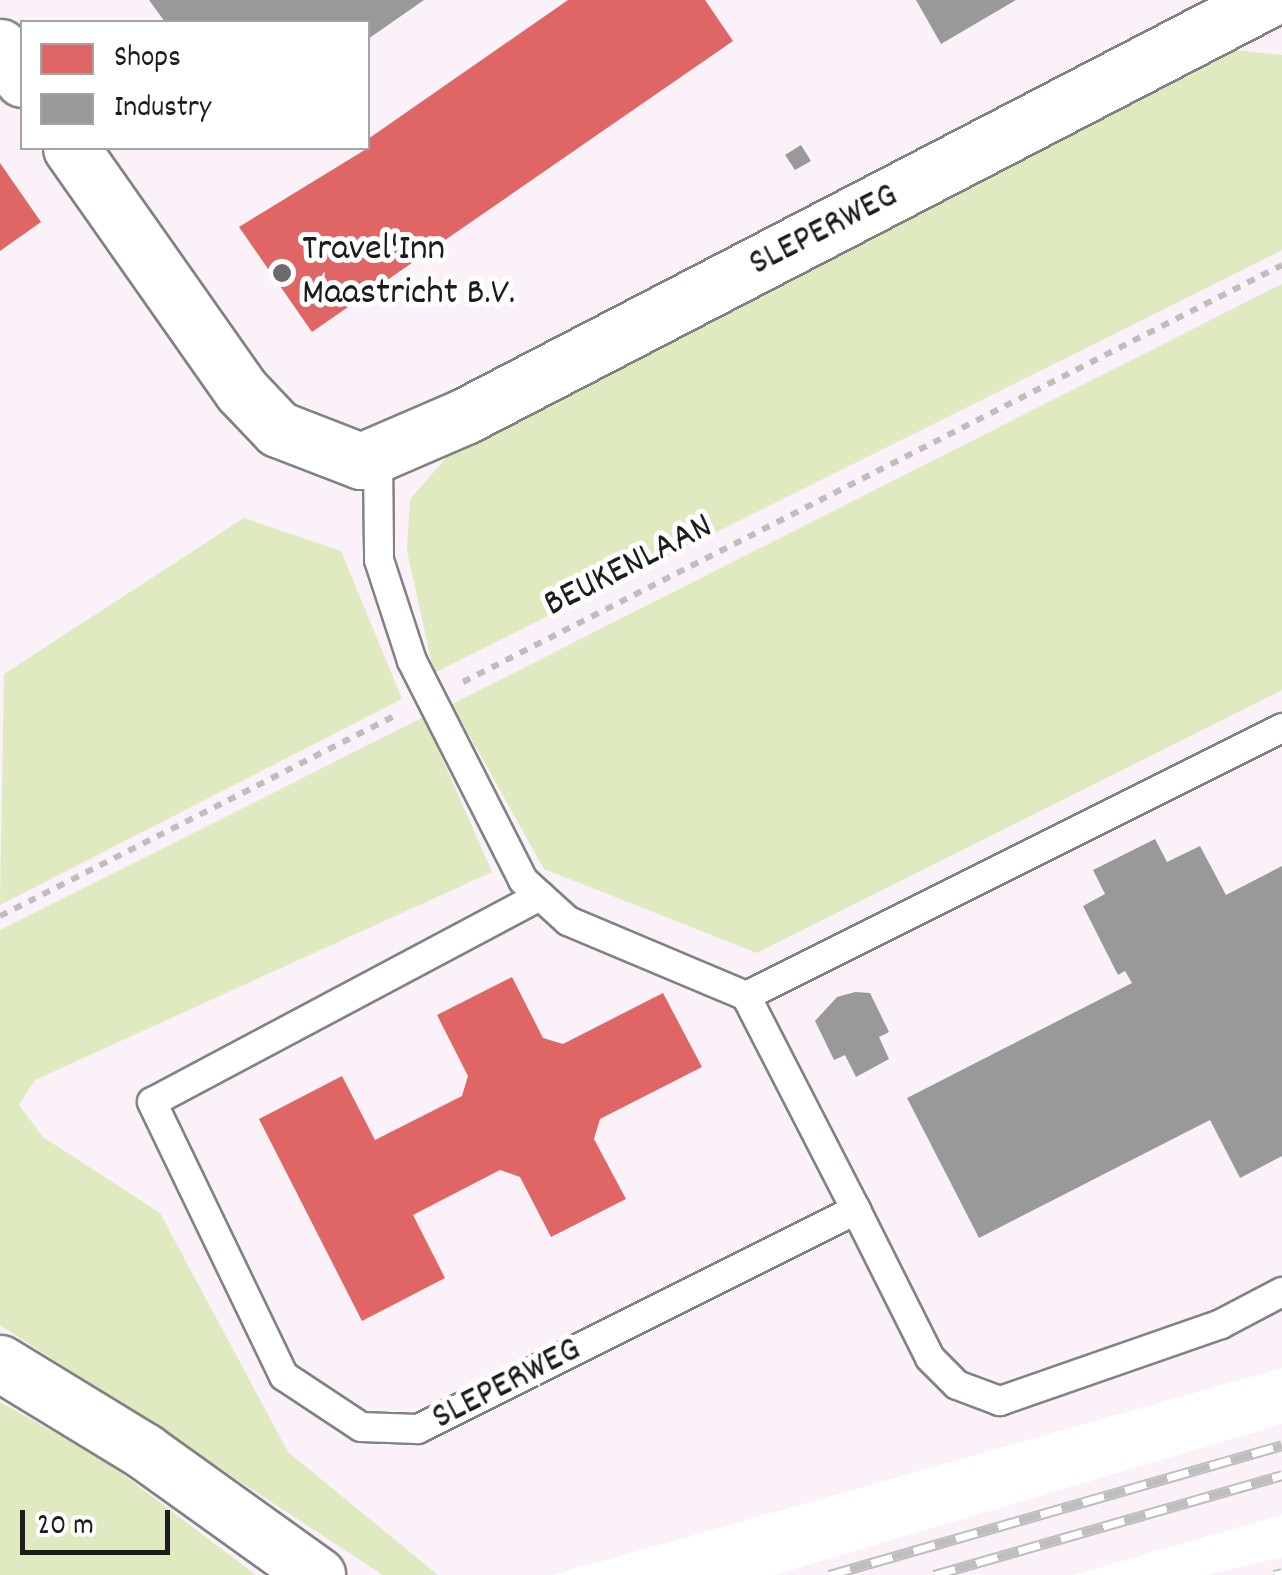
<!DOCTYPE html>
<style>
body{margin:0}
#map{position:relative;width:1282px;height:1575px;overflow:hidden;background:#fff;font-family:Dekko,sans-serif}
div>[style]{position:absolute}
.built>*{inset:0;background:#faf2f8}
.green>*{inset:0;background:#dfeac0}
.shops>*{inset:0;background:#e06666}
.industry>*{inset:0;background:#999}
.path>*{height:6px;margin-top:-3px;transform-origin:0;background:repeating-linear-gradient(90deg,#bebebe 0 8px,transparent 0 16px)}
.roads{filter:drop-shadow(2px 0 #828282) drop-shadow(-2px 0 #828282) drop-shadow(0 2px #828282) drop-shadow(0 -2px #828282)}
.lane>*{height:28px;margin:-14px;padding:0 14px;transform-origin:14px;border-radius:14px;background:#fff}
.street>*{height:55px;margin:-27.5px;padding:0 27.5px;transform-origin:27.5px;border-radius:27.5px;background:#fff}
.secondary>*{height:55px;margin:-27.5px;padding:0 27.5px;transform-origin:27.5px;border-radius:27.5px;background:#fff}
.rail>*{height:11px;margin-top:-5.5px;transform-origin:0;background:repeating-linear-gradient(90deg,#fff 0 22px,#bebebe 0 44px);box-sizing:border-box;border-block:2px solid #bebebe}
.dots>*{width:28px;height:28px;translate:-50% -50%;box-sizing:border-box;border:5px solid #fff;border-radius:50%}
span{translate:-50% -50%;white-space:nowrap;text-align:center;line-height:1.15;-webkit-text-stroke:10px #fff;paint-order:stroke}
.street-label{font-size:38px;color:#1c1c1c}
.poi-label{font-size:38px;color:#1c1c1c}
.left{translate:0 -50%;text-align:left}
.legend{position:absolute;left:20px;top:20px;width:350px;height:130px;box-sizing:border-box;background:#fff;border:2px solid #a4a4a4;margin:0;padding:12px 18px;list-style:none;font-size:30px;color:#1c1c1c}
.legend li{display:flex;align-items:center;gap:20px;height:50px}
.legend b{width:50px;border:2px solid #a4a4a4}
.scale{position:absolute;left:20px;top:1510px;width:150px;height:45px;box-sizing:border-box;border:5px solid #1c1c1c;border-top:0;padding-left:12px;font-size:30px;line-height:35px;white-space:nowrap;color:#1c1c1c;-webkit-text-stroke:8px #fff;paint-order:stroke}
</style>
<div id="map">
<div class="built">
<div style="clip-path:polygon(evenodd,0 0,1282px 0,1282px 1368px,553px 1575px,0 1575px,0 0,22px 22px,368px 22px,368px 148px,22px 148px,22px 22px)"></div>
<div style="clip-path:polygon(1282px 1424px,1282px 1515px,1074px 1575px,774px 1575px)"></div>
<div style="clip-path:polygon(1282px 1557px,1282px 1575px,1207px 1575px)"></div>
</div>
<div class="green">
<div style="clip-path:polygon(1235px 50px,1282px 55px,1282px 250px,434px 673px,407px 551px,410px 499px,446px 458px)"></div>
<div style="clip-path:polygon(1282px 284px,1282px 690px,757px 953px,544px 869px,452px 704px)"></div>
<div style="clip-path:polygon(244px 518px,341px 551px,402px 699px,0 905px,4px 674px)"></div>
<div style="clip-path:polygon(424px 717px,492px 872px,35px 1080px,19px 1105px,43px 1137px,160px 1213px,288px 1452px,438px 1575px,383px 1575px,0 1325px,0 930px)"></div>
<div style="clip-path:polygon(0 1402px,104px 1460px,256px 1575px,0 1575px)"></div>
</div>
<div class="shops">
<div style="clip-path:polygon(568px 0,705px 0,733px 41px,312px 332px,239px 227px,368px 148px,368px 139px)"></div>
<div style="clip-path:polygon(0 163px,41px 222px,0 251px)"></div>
<div style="clip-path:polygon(512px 977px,543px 1038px,563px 1044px,663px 993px,702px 1067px,600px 1119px,594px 1139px,626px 1199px,551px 1237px,520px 1177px,500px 1170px,413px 1215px,445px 1278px,362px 1321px,259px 1119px,342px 1076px,375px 1140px,462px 1096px,468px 1076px,437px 1015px)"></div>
</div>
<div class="industry">
<div style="clip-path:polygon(149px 0,424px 0,368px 39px,368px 22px,165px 22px)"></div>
<div style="clip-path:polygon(916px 0,1016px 0,941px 44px)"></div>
<div style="clip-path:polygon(801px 145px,811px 161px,795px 170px,785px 155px)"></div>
<div style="clip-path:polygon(1155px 839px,1167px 862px,1200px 846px,1226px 895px,1282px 866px,1282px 1156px,1240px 1178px,1210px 1120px,979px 1238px,907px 1098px,1132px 983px,1125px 971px,1118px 975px,1083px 906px,1105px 894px,1093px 870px)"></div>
<div style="clip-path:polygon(855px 992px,870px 993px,889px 1032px,879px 1037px,889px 1059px,856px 1077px,845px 1055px,834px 1060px,815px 1021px,837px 997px)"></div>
</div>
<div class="path">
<div style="left:463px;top:682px;width:919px;rotate:-26.98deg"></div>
<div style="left:0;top:916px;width:446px;rotate:-26.9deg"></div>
</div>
<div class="roads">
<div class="lane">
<div style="left:378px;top:458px;width:102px;rotate:89.4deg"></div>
<div style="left:379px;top:560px;width:106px;rotate:71.9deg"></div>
<div style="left:412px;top:661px;width:246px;rotate:63.1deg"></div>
<div style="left:523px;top:880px;width:61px;rotate:42.3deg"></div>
<div style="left:568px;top:921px;width:193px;rotate:22.8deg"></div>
<div style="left:746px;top:996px;width:599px;rotate:-26.57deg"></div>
<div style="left:540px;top:896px;width:439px;rotate:152deg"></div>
<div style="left:152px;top:1102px;width:304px;rotate:64.3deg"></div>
<div style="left:284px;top:1376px;width:92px;rotate:33.5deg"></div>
<div style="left:361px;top:1427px;width:57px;rotate:2deg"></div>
<div style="left:418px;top:1429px;width:490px;rotate:-26.6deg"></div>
<div style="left:856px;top:1210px;width:241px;rotate:-117.2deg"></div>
<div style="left:856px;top:1210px;width:165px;rotate:63.4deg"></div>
<div style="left:930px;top:1358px;width:38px;rotate:45deg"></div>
<div style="left:957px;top:1385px;width:46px;rotate:20.4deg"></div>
<div style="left:1000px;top:1401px;width:234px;rotate:-19.2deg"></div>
<div style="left:1221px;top:1324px;width:69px;rotate:-27.7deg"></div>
</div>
<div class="street">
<div style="left:0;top:47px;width:39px;rotate:55deg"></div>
<div style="left:71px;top:148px;width:296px;rotate:54.9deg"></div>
<div style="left:241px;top:390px;width:54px;rotate:46.5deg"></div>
<div style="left:278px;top:429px;width:89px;rotate:21.1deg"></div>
<div style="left:361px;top:461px;width:113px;rotate:-23.4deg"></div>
<div style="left:465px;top:416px;width:903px;rotate:-27.42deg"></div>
</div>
<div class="secondary">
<div style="left:0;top:1363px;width:169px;rotate:31.4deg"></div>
<div style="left:144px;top:1451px;width:213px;rotate:35.6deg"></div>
</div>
</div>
<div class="rail">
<div style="left:829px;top:1575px;width:471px;rotate:-16deg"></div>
<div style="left:934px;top:1575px;width:362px;rotate:-16deg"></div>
<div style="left:1274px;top:1575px;width:8px;rotate:-14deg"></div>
</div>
<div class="dots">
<div style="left:282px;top:273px;background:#6b6b6b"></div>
</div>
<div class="street-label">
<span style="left:824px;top:231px;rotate:-27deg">SLEPERWEG</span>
<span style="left:629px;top:567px;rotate:-27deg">BEUKENLAAN</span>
<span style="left:507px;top:1385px;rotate:-27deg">SLEPERWEG</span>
</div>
<div class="poi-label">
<span class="left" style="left:302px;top:273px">Travel'Inn<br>Maastricht B.V.</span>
</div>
<ul class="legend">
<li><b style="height:28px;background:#e06666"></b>Shops</li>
<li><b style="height:28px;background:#999"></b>Industry</li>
</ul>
<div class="scale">20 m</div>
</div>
